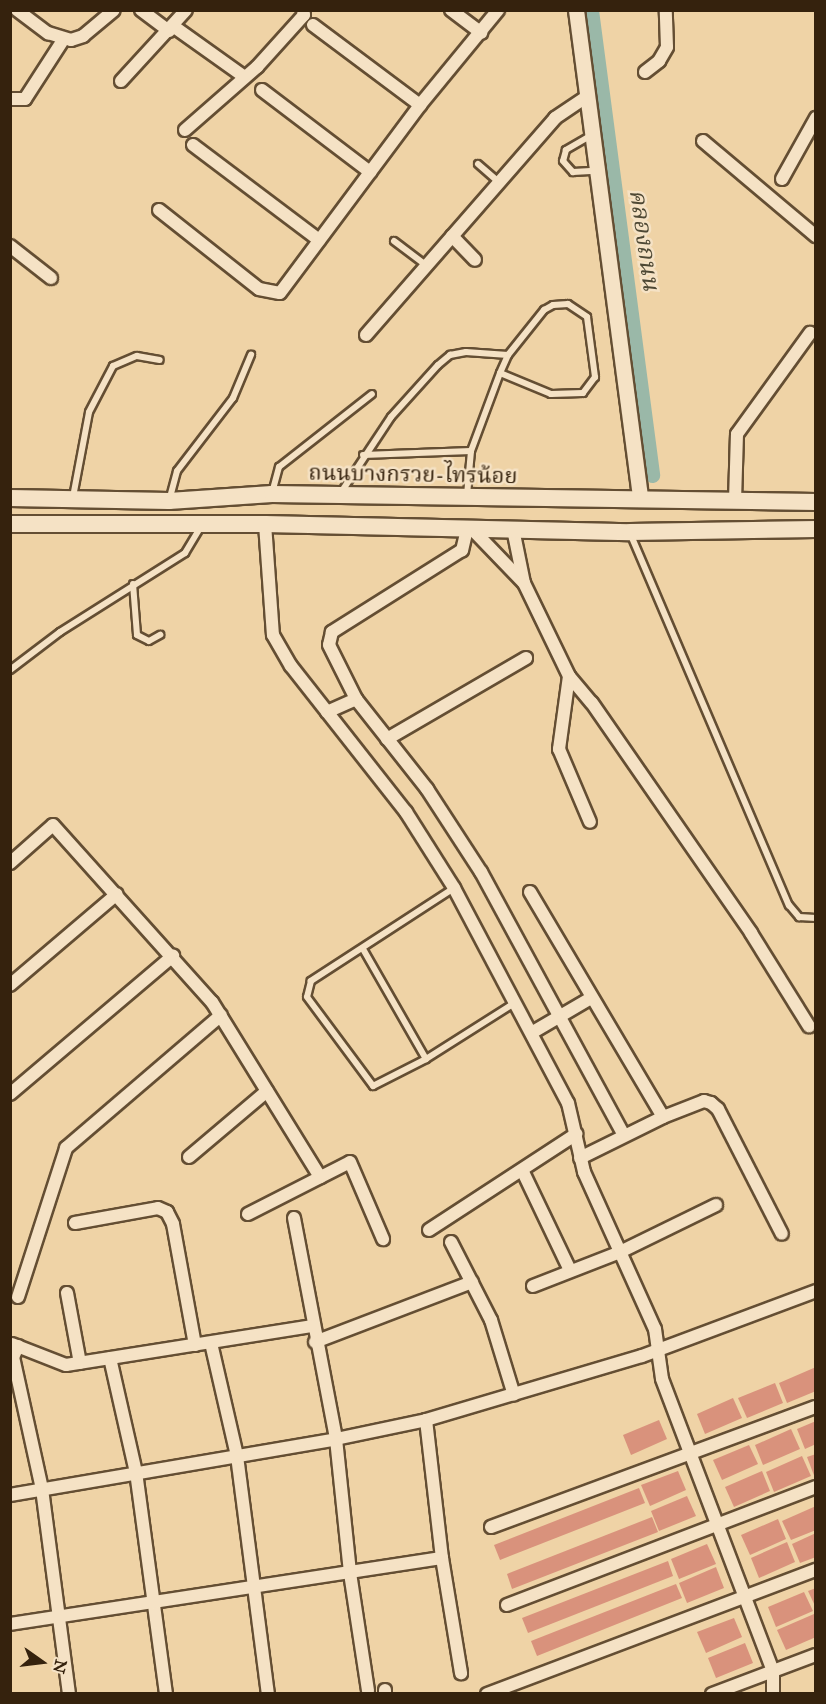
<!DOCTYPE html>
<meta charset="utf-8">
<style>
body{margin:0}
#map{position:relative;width:826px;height:1704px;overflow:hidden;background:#efd3a6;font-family:"IM FELL Great Primer","Noto Serif Thai",serif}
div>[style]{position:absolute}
.canal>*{height:15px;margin:-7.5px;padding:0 7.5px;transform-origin:7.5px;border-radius:7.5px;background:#9ab8a8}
.building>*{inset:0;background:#d9927c}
.roads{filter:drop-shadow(2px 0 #644e33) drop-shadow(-2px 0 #644e33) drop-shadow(0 2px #644e33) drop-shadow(0 -2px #644e33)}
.service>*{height:6px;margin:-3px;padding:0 3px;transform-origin:3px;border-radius:3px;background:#f5e2c5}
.minor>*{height:12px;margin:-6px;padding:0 6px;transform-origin:6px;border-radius:6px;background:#f5e2c5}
.tertiary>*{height:15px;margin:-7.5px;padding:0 7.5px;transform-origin:7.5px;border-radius:7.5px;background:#f5e2c5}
.secondary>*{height:16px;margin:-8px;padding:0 8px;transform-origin:8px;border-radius:8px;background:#f5e2c5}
span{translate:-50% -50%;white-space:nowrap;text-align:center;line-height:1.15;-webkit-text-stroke:5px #f5e2c5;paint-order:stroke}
.street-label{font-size:22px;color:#35220d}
.water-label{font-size:24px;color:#4e4834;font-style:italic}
.frame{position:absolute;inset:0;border:12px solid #35220d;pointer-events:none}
.north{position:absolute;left:12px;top:1632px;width:60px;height:60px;-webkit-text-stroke:4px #f5e2c5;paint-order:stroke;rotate:104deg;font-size:16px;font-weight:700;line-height:24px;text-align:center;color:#35220d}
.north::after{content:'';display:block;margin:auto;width:21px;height:27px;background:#35220d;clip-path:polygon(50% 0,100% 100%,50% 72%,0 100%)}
</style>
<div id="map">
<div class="canal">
<div style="left:591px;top:10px;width:469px;rotate:82.5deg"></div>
</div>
<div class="building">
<div style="clip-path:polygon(816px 1367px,816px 1391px,787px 1403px,779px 1383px)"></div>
<div style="clip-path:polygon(775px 1383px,783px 1403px,747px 1418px,738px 1398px)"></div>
<div style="clip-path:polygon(733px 1398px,742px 1418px,705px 1434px,697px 1414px)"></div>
<div style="clip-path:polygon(659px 1420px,667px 1439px,631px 1455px,623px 1435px)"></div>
<div style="clip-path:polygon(816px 1421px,816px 1444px,805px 1449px,797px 1429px)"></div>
<div style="clip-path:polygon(791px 1429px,800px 1449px,763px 1465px,755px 1445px)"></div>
<div style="clip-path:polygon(749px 1445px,758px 1464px,722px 1480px,713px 1460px)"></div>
<div style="clip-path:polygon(816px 1454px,816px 1478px,815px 1478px,807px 1457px)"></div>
<div style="clip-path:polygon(802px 1456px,811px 1476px,774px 1492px,766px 1472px)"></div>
<div style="clip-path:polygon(678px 1471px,686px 1490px,650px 1506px,641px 1485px)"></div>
<div style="clip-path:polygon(762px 1471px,770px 1491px,734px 1507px,725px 1487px)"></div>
<div style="clip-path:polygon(639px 1488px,645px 1503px,500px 1560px,494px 1545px)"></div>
<div style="clip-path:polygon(687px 1496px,696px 1516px,659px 1531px,651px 1511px)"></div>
<div style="clip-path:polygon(816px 1506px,816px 1530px,791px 1540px,782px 1521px)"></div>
<div style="clip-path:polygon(652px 1517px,658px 1532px,512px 1589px,507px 1574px)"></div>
<div style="clip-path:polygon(778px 1519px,786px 1539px,750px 1555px,741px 1535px)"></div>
<div style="clip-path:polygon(816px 1533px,816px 1557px,800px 1563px,792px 1544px)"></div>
<div style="clip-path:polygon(787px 1542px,795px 1562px,759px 1578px,751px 1558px)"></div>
<div style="clip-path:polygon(707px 1544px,716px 1564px,679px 1579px,671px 1559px)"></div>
<div style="clip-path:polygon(668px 1561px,673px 1576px,528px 1633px,522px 1618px)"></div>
<div style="clip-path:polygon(716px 1567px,724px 1588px,687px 1603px,679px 1583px)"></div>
<div style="clip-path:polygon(676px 1584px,682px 1598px,537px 1656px,531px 1641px)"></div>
<div style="clip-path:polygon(816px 1588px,816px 1608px,808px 1591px)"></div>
<div style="clip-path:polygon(804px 1592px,813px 1611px,776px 1627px,768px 1607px)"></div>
<div style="clip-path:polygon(814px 1614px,816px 1637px,786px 1650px,777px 1630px)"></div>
<div style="clip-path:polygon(734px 1618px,742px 1637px,706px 1653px,697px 1632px)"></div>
<div style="clip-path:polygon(745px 1643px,753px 1663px,716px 1678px,708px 1658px)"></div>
</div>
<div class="roads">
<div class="service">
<div style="left:590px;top:136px;width:28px;rotate:150deg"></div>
<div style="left:566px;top:150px;width:11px;rotate:105deg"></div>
<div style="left:563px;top:161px;width:15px;rotate:48deg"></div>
<div style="left:573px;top:172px;width:22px;rotate:-3deg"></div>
<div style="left:478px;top:164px;width:28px;rotate:41deg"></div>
<div style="left:394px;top:241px;width:40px;rotate:37deg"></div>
<div style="left:363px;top:455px;width:108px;rotate:-2.1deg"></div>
<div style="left:272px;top:493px;width:27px;rotate:-75deg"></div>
<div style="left:279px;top:467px;width:118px;rotate:-38.1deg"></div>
<div style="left:340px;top:494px;width:92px;rotate:-56.5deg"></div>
<div style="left:391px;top:417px;width:70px;rotate:-47.9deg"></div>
<div style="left:438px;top:365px;width:16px;rotate:-40deg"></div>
<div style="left:450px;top:355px;width:16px;rotate:-11deg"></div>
<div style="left:466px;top:352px;width:42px;rotate:4.1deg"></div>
<div style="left:467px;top:495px;width:44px;rotate:-84.8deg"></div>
<div style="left:471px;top:451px;width:83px;rotate:-69.6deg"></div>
<div style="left:500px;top:373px;width:20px;rotate:-66deg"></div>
<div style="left:508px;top:355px;width:58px;rotate:-51.3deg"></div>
<div style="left:544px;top:310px;width:10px;rotate:-29deg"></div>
<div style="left:553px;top:305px;width:15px;rotate:-4deg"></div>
<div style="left:568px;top:304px;width:23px;rotate:34deg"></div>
<div style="left:587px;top:317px;width:61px;rotate:82.4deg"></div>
<div style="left:595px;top:377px;width:20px;rotate:127deg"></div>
<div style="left:583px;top:393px;width:32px;rotate:178deg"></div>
<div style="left:551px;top:394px;width:55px;rotate:-157.6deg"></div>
<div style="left:73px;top:497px;width:86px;rotate:-79.3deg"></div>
<div style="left:89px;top:412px;width:52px;rotate:-62.4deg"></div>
<div style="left:113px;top:366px;width:26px;rotate:-23deg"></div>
<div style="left:137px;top:356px;width:23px;rotate:10deg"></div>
<div style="left:169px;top:501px;width:31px;rotate:-75deg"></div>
<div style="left:177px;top:471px;width:92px;rotate:-52.5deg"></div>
<div style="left:233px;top:398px;width:47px;rotate:-67.3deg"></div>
<div style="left:630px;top:533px;width:405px;rotate:66.9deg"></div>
<div style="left:789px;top:905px;width:16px;rotate:50deg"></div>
<div style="left:799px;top:917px;width:17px;rotate:3deg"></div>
<div style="left:133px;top:584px;width:51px;rotate:85.5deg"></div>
<div style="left:137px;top:635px;width:13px;rotate:27deg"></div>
<div style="left:149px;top:641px;width:13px;rotate:-29deg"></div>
<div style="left:10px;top:670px;width:63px;rotate:-37.2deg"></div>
<div style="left:60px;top:632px;width:148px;rotate:-32.3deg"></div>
<div style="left:185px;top:553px;width:33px;rotate:-59deg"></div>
<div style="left:454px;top:888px;width:171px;rotate:147deg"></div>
<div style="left:311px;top:981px;width:16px;rotate:104deg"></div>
<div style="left:307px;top:997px;width:111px;rotate:53.4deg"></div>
<div style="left:373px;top:1086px;width:59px;rotate:-27deg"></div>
<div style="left:426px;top:1059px;width:107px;rotate:-32.3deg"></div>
<div style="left:363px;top:949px;width:127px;rotate:60.2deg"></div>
</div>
<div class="minor">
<div style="left:17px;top:10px;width:39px;rotate:37deg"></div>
<div style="left:48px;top:33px;width:24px;rotate:17deg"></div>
<div style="left:71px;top:40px;width:13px;rotate:-18deg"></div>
<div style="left:83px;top:36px;width:40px;rotate:-40deg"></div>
<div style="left:141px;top:10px;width:35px;rotate:37deg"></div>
<div style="left:451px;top:10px;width:38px;rotate:37deg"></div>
<div style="left:313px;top:25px;width:134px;rotate:36.8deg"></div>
<div style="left:173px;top:26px;width:86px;rotate:35.5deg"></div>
<div style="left:645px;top:72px;width:18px;rotate:-38deg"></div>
<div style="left:659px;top:61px;width:16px;rotate:-60deg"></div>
<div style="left:667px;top:47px;width:37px;rotate:-92deg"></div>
<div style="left:121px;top:81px;width:96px;rotate:-47.5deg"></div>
<div style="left:262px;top:90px;width:136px;rotate:37.2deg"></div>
<div style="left:10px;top:99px;width:15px"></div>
<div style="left:25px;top:99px;width:70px;rotate:-57.2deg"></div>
<div style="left:185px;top:130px;width:96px;rotate:-41.2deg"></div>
<div style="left:257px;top:67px;width:70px;rotate:-47.9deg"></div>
<div style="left:304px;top:15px;width:5px;rotate:-101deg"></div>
<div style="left:703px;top:141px;width:148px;rotate:40.1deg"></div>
<div style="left:193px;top:145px;width:158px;rotate:37deg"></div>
<div style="left:782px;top:179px;width:70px;rotate:-60.9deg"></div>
<div style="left:159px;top:210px;width:127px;rotate:38.3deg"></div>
<div style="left:259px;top:289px;width:21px;rotate:11deg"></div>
<div style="left:280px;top:293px;width:234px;rotate:-53.3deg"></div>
<div style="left:420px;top:105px;width:123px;rotate:-50.6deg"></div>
<div style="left:452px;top:236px;width:33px;rotate:46deg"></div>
<div style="left:10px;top:246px;width:52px;rotate:38deg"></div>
<div style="left:366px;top:335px;width:288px;rotate:-48.9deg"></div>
<div style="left:555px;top:118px;width:36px;rotate:-34deg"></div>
<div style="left:735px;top:501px;width:67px;rotate:-88.3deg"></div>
<div style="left:737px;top:434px;width:125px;rotate:-54.1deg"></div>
<div style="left:265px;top:524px;width:111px;rotate:85.9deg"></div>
<div style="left:273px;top:635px;width:36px;rotate:60deg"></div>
<div style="left:291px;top:666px;width:186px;rotate:51.8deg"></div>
<div style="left:406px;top:812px;width:90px;rotate:57.7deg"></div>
<div style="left:454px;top:888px;width:243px;rotate:62.1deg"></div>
<div style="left:568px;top:1103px;width:71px;rotate:76.9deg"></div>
<div style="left:584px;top:1172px;width:172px;rotate:65.7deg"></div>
<div style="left:655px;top:1329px;width:50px;rotate:82deg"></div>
<div style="left:662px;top:1379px;width:312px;rotate:69.2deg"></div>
<div style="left:773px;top:1671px;width:23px;rotate:90deg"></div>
<div style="left:467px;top:529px;width:22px;rotate:103deg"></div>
<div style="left:462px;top:550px;width:154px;rotate:147.8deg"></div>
<div style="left:332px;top:632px;width:13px;rotate:103deg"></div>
<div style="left:329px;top:645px;width:60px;rotate:63.4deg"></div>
<div style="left:356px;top:699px;width:115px;rotate:51.7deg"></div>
<div style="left:427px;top:789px;width:99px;rotate:57deg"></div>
<div style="left:481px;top:872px;width:299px;rotate:61.5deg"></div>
<div style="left:472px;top:529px;width:75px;rotate:46.1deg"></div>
<div style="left:513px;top:529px;width:55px;rotate:78.5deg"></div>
<div style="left:524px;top:583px;width:103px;rotate:64.2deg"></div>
<div style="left:569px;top:676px;width:35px;rotate:50deg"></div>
<div style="left:592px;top:703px;width:280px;rotate:55.3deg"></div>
<div style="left:751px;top:933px;width:110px;rotate:58.1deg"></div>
<div style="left:569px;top:676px;width:74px;rotate:97.8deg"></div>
<div style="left:559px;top:749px;width:79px;rotate:67deg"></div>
<div style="left:327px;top:712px;width:32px;rotate:-24deg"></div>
<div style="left:387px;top:739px;width:161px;rotate:-30.2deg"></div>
<div style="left:10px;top:863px;width:57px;rotate:-41.5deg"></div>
<div style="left:53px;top:825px;width:238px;rotate:48.1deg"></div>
<div style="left:212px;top:1002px;width:206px;rotate:58.3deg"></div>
<div style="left:530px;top:892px;width:261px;rotate:59.4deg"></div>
<div style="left:10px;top:985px;width:140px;rotate:-40.4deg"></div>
<div style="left:533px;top:1032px;width:67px;rotate:-30.4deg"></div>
<div style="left:10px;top:1094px;width:214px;rotate:-40.3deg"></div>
<div style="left:189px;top:1157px;width:102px;rotate:-40.2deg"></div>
<div style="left:580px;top:1158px;width:93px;rotate:-26.3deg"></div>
<div style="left:663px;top:1117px;width:44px;rotate:-21.3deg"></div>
<div style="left:704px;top:1101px;width:7px;rotate:16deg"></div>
<div style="left:711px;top:1103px;width:9px;rotate:41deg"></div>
<div style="left:718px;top:1109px;width:140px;rotate:62.9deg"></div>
<div style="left:523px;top:1172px;width:109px;rotate:64.4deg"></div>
<div style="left:248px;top:1214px;width:114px;rotate:-27deg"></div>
<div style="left:350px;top:1162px;width:84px;rotate:66.8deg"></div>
<div style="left:294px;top:1218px;width:225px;rotate:79.2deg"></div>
<div style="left:336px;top:1439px;width:135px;rotate:84deg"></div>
<div style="left:350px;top:1573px;width:119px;rotate:81.3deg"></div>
<div style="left:75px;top:1223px;width:84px;rotate:-10.2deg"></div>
<div style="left:158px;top:1208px;width:10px;rotate:24deg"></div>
<div style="left:167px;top:1212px;width:13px;rotate:63deg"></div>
<div style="left:173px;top:1224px;width:123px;rotate:79.7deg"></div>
<div style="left:429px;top:1230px;width:176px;rotate:-33.1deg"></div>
<div style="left:451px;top:1242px;width:88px;rotate:62.9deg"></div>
<div style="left:491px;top:1320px;width:78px;rotate:73deg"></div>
<div style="left:533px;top:1286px;width:93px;rotate:-21.3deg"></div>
<div style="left:620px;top:1252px;width:107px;rotate:-26.1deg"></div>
<div style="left:67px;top:1293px;width:71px;rotate:79.5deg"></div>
<div style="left:18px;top:1297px;width:157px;rotate:-72.1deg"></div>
<div style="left:66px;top:1148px;width:204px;rotate:-40.6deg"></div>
<div style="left:315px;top:1342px;width:168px;rotate:-20.9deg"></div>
<div style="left:211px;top:1343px;width:116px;rotate:77deg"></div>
<div style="left:237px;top:1456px;width:240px;rotate:82.6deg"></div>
<div style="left:12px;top:1344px;width:58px;rotate:21.3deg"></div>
<div style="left:66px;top:1365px;width:250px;rotate:-9deg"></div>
<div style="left:18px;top:1346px;width:12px;rotate:114deg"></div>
<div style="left:13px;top:1357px;width:135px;rotate:77.6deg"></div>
<div style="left:42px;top:1489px;width:207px;rotate:82.5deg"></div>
<div style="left:110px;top:1358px;width:117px;rotate:77.2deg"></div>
<div style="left:136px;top:1472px;width:224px;rotate:82.3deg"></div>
<div style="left:426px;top:1420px;width:139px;rotate:83.4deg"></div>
<div style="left:442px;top:1558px;width:117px;rotate:80.6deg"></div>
<div style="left:10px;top:1495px;width:331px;rotate:-9.7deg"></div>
<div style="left:336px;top:1439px;width:92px;rotate:-11.9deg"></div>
<div style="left:426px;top:1420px;width:225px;rotate:-16.5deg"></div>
<div style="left:642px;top:1356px;width:186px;rotate:-20.5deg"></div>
<div style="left:491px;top:1527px;width:346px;rotate:-20.3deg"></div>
<div style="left:507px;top:1605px;width:331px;rotate:-20.9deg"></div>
<div style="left:10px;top:1624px;width:437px;rotate:-8.7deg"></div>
<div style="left:385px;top:1694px;width:4px;rotate:-90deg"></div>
<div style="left:487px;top:1694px;width:352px;rotate:-20.7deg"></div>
<div style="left:712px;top:1694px;width:111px;rotate:-20.6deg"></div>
</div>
<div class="tertiary">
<div style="left:576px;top:10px;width:493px;rotate:82.5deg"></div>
</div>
<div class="secondary">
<div style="left:10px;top:498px;width:159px;rotate:1.1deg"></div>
<div style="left:169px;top:501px;width:103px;rotate:-3.9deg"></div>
<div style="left:272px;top:494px;width:544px;rotate:0.84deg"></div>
<div style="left:10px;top:524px;width:255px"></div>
<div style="left:265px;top:524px;width:365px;rotate:1.3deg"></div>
<div style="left:630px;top:532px;width:186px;rotate:-0.9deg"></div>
</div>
</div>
<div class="street-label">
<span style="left:413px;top:474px;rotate:1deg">ถนนบางกรวย-ไทรน้อย</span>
</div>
<div class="water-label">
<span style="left:644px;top:240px;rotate:82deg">คลองถนน</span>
</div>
<div class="frame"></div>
<div class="north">N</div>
</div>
